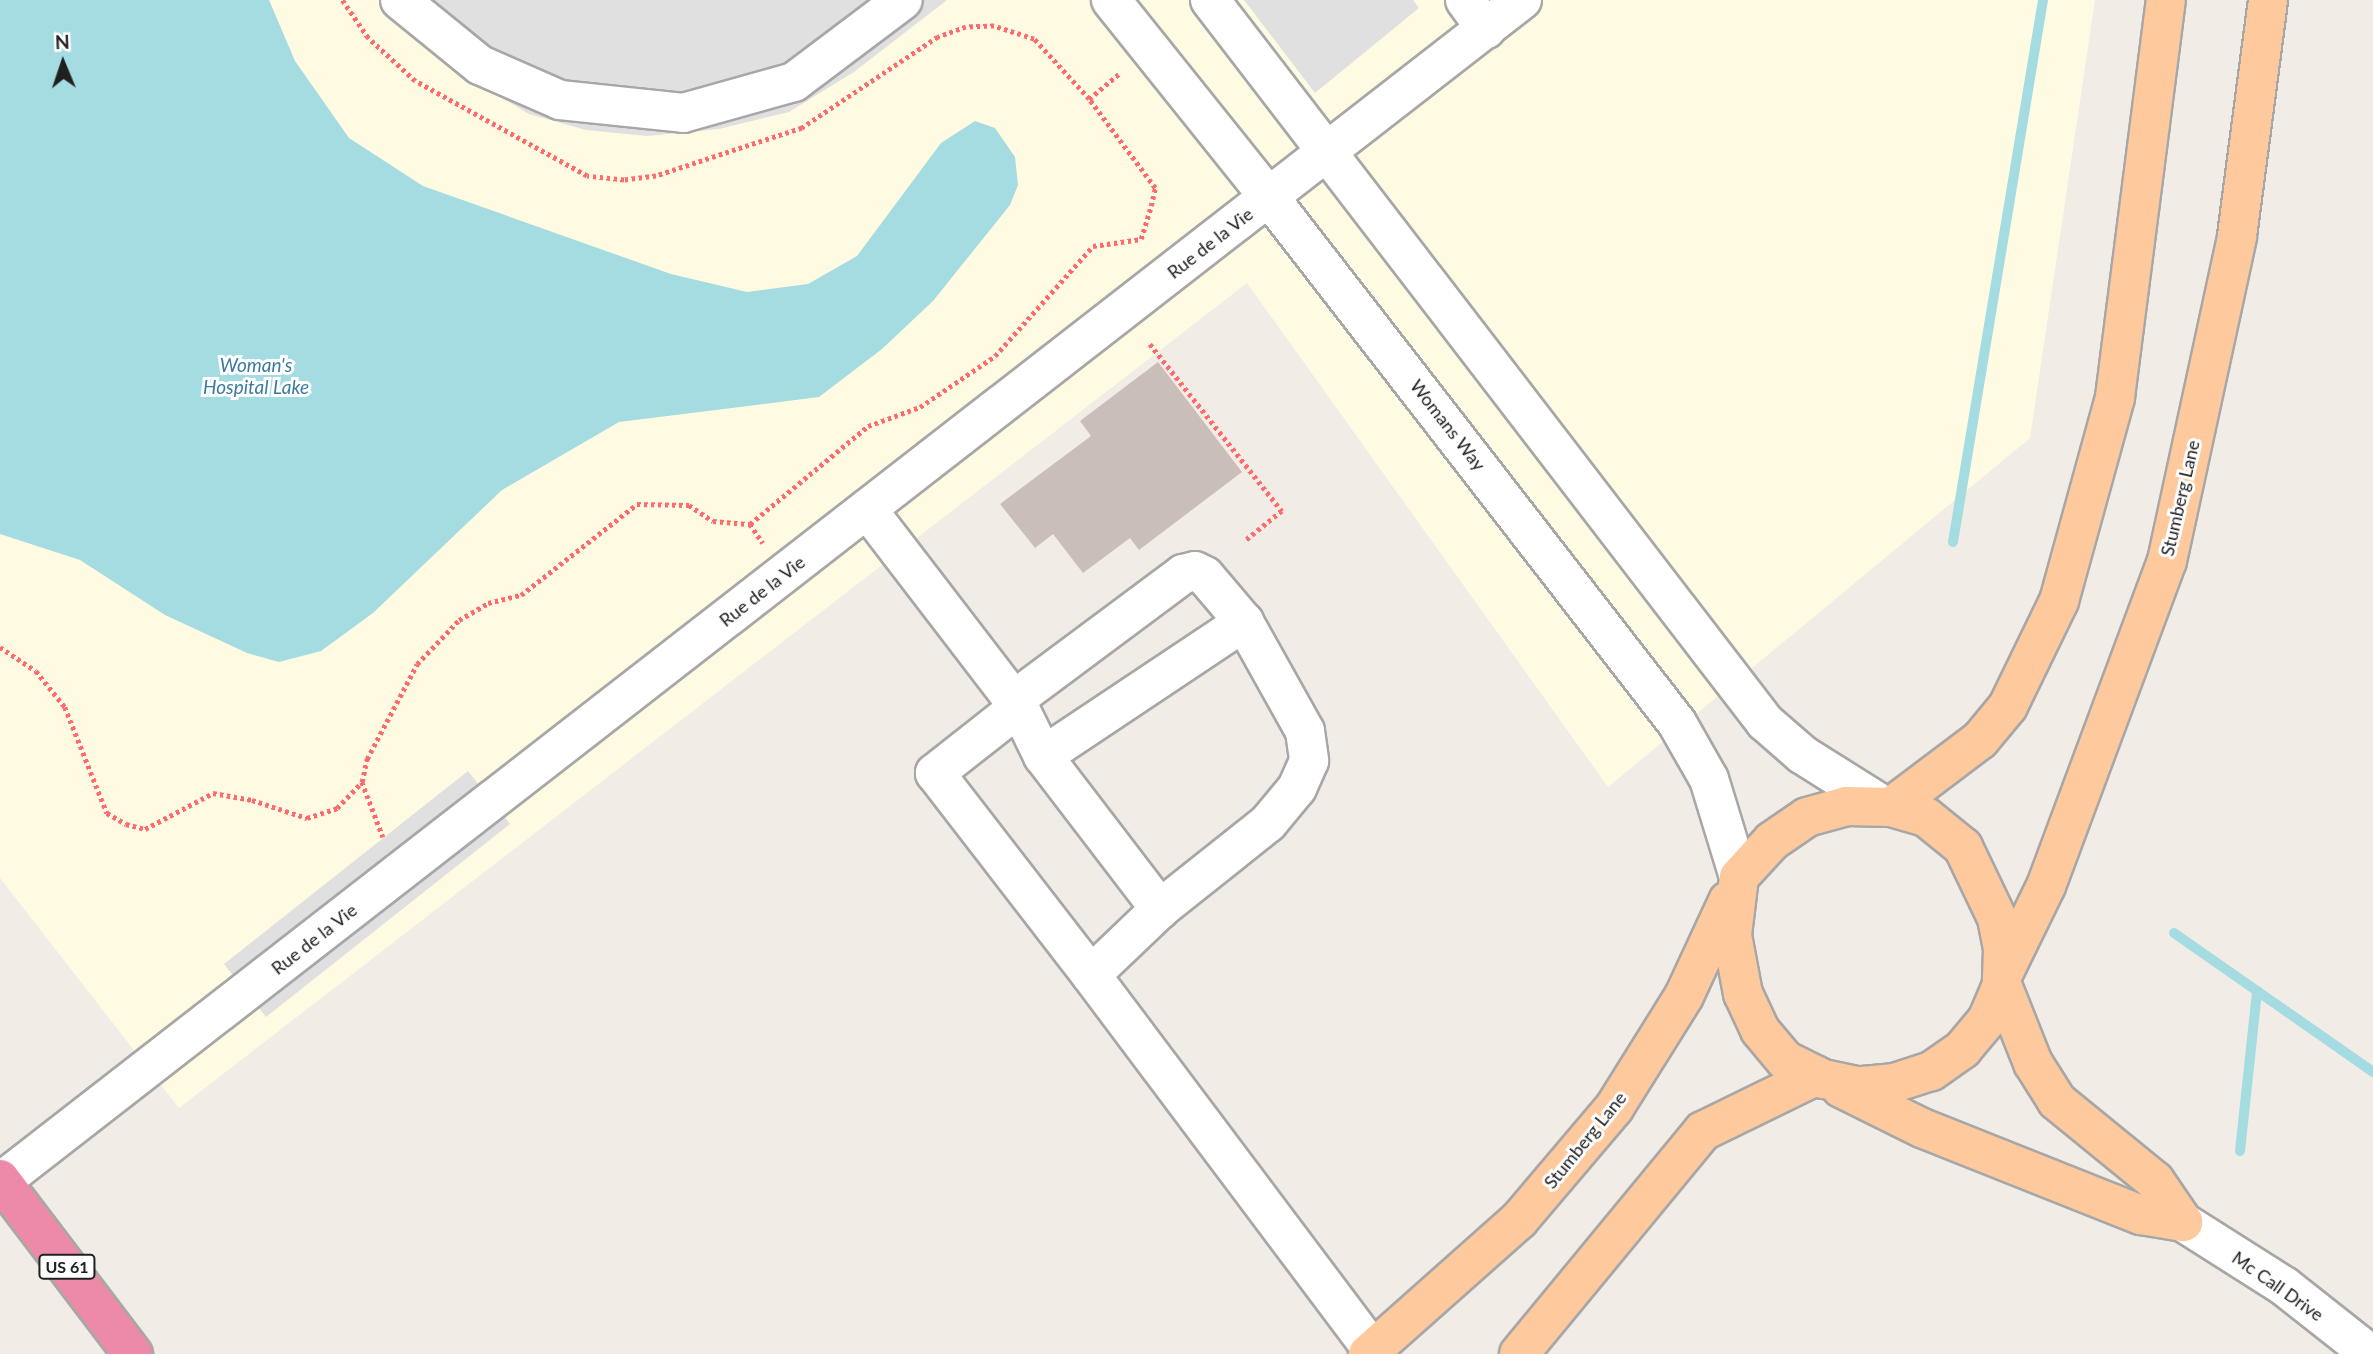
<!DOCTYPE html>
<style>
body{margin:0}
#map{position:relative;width:2373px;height:1354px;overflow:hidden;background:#f2ece6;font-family:Lato,sans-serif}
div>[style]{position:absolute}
.education>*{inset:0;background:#fffbe2}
.parking>*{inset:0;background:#e0e0e0}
.water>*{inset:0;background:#a4dce2}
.stream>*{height:10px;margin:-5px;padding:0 5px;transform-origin:5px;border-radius:5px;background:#a4dce2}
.building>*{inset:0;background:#cabeb9}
.path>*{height:4.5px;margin-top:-2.25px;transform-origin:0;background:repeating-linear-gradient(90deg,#ff6a6e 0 3.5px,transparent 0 7px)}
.roads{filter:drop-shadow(2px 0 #a7a7a7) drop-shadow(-2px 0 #a7a7a7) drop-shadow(0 2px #a7a7a7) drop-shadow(0 -2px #a7a7a7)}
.minor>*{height:38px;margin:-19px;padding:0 19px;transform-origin:19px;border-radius:19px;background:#fff}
.major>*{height:38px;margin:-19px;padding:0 19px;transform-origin:19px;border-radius:19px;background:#ffc99e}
.highway>*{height:38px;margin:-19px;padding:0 19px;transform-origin:19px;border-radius:19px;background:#ed8aa9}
span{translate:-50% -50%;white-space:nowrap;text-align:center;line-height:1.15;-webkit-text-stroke:6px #fff;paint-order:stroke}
.shield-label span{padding:2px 5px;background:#fff;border:2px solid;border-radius:5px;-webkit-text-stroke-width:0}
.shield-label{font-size:16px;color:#202020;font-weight:700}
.street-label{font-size:18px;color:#202020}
.water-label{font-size:19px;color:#3d7a9f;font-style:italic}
.north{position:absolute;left:28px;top:28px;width:70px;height:70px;-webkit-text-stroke:5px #fff;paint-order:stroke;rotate:358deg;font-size:19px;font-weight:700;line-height:28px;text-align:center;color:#202020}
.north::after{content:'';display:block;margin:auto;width:24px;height:32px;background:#202020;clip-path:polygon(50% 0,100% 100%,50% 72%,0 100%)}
</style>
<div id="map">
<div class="education">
<div style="clip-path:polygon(0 0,2095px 0,2030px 438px,1608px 787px,1247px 283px,179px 1108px,0 878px)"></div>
</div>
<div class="parking">
<div style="clip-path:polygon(380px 0,947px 0,854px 72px,789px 112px,719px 129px,647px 136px,586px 130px,529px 114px,447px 65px)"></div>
<div style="clip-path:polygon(1244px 0,1413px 0,1419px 8px,1315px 93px)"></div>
<div style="clip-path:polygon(468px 771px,510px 824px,266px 1017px,224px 964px)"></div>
</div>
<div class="water">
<div style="clip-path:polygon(0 0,269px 0,295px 61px,349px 138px,423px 186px,671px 274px,747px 292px,808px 284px,857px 256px,941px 143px,975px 121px,995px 128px,1015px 157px,1018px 185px,1010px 205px,933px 301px,882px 349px,819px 397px,619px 422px,502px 490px,373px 613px,321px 651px,279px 662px,247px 653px,165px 615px,80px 560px,0 534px)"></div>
</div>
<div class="stream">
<div style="left:1953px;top:542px;width:549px;rotate:-80.57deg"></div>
<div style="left:2174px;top:933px;width:243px;rotate:34.9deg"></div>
<div style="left:2240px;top:1151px;width:161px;rotate:-83.9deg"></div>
</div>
<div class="building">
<div style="clip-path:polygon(1158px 362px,1242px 472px,1139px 550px,1130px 538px,1083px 573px,1053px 534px,1035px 548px,1000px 504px,1091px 436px,1080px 421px)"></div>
</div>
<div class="path">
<div style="left:1089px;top:99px;width:39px;rotate:-40deg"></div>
<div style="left:1150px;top:344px;width:213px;rotate:51.7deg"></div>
<div style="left:1282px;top:511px;width:48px;rotate:141deg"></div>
<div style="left:750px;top:524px;width:23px;rotate:56deg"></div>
<div style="left:0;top:647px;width:43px;rotate:33.7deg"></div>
<div style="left:36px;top:671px;width:46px;rotate:51.1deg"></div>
<div style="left:65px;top:707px;width:114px;rotate:68.4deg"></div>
<div style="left:107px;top:813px;width:22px;rotate:30deg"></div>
<div style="left:126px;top:824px;width:20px;rotate:15deg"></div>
<div style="left:145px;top:829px;width:77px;rotate:-27.9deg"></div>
<div style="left:213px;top:793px;width:40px;rotate:10deg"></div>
<div style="left:252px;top:800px;width:58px;rotate:18.1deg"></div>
<div style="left:307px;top:818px;width:32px;rotate:-18deg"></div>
<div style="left:337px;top:808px;width:36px;rotate:-46deg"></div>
<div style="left:362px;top:782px;width:24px;rotate:-78deg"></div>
<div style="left:367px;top:759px;width:107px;rotate:-62.2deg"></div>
<div style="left:417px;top:664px;width:61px;rotate:-46.3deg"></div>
<div style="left:459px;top:620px;width:34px;rotate:-30deg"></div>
<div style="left:488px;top:603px;width:34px;rotate:-14deg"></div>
<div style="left:521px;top:595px;width:147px;rotate:-38.1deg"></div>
<div style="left:637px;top:504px;width:52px;rotate:1.1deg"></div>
<div style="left:689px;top:505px;width:29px;rotate:34deg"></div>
<div style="left:713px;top:521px;width:37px;rotate:5deg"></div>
<div style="left:750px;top:524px;width:153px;rotate:-39.7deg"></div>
<div style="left:868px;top:426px;width:55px;rotate:-20.1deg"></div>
<div style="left:920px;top:407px;width:91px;rotate:-34.2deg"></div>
<div style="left:995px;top:356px;width:147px;rotate:-48.3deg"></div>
<div style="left:1093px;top:246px;width:49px;rotate:-8.3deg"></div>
<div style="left:1141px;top:239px;width:34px;rotate:-73deg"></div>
<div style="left:1151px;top:206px;width:18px;rotate:-77deg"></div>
<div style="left:1155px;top:188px;width:111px;rotate:-126.6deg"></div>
<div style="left:1089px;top:99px;width:81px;rotate:-132.5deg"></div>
<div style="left:1034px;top:39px;width:42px;rotate:-162deg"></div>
<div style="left:994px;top:26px;width:28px;rotate:178deg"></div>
<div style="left:966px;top:27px;width:30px;rotate:160deg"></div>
<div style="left:938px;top:37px;width:164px;rotate:146.2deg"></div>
<div style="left:802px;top:128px;width:154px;rotate:161.8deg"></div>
<div style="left:656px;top:176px;width:32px;rotate:173deg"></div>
<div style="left:624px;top:180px;width:37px;rotate:-174deg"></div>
<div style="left:587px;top:176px;width:196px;rotate:-151.1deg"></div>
<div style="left:415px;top:81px;width:64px;rotate:-137.5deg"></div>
<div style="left:368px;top:38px;width:46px;rotate:-124.4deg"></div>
<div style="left:362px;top:782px;width:59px;rotate:69.1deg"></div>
</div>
<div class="roads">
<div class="minor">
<div style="left:400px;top:0;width:103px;rotate:39.1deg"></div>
<div style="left:480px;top:65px;width:87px;rotate:23.6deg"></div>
<div style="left:560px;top:100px;width:124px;rotate:6deg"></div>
<div style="left:683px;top:113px;width:115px;rotate:-15.6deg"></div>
<div style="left:794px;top:82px;width:136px;rotate:-37deg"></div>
<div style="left:1111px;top:0;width:253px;rotate:51.3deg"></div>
<div style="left:1269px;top:197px;width:666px;rotate:52.2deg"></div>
<div style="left:1677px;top:723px;width:64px;rotate:60.3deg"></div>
<div style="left:1709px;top:779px;width:102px;rotate:73deg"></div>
<div style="left:1210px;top:0;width:911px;rotate:52.45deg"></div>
<div style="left:1765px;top:722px;width:50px;rotate:41deg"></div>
<div style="left:1803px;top:755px;width:96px;rotate:32.2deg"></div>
<div style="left:1465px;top:0;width:36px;rotate:54deg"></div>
<div style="left:867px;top:509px;width:250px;rotate:52.5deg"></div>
<div style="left:1019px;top:707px;width:55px;rotate:63.9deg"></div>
<div style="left:1043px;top:756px;width:193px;rotate:52.6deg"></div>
<div style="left:1160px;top:909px;width:95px;rotate:136.3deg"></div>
<div style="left:1091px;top:975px;width:469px;rotate:53.1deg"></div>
<div style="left:1014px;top:700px;width:211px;rotate:-36.7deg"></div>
<div style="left:1183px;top:574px;width:12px;rotate:-14deg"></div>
<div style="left:1195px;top:571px;width:11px;rotate:27deg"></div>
<div style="left:1205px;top:576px;width:60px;rotate:49.7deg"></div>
<div style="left:1019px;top:707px;width:107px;rotate:141.8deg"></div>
<div style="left:935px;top:773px;width:255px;rotate:52.3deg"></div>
<div style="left:1043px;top:756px;width:242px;rotate:-33.7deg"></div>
<div style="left:1244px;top:622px;width:125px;rotate:60.8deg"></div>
<div style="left:1305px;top:731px;width:30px;rotate:82deg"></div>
<div style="left:1309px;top:761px;width:30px;rotate:114deg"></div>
<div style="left:1297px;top:788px;width:45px;rotate:129.6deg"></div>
<div style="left:1268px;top:823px;width:138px;rotate:141.5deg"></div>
<div style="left:2px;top:1181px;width:1925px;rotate:-37.85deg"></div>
<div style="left:2183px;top:1222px;width:120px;rotate:32.4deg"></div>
<div style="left:2284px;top:1286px;width:110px;rotate:38.3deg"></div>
</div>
<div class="major">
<div style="left:1847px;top:806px;width:44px;rotate:1.3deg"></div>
<div style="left:1891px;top:807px;width:36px;rotate:16deg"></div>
<div style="left:1926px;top:817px;width:48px;rotate:39deg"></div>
<div style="left:1963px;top:847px;width:79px;rotate:64.4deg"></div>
<div style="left:1997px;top:918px;width:32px;rotate:79deg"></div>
<div style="left:2003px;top:949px;width:36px;rotate:92deg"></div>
<div style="left:2002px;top:985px;width:38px;rotate:113deg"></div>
<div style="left:1987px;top:1020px;width:38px;rotate:130deg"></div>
<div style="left:1963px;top:1049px;width:39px;rotate:145deg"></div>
<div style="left:1931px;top:1071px;width:38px;rotate:162deg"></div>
<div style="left:1895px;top:1083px;width:38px;rotate:175deg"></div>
<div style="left:1857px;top:1086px;width:35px;rotate:-168deg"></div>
<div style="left:1823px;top:1079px;width:42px;rotate:-153.4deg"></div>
<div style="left:1785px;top:1060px;width:39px;rotate:-130deg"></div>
<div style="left:1760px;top:1030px;width:40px;rotate:-115deg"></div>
<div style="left:1743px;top:994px;width:60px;rotate:-100.6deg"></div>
<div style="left:1732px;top:935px;width:58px;rotate:-83.1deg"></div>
<div style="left:1739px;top:877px;width:49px;rotate:-47.5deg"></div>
<div style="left:1772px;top:841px;width:42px;rotate:-34.4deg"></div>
<div style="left:1807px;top:817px;width:41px;rotate:-15.4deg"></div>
<div style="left:1891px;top:807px;width:111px;rotate:-37deg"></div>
<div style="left:1980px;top:740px;width:44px;rotate:-50.5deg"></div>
<div style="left:2008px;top:706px;width:117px;rotate:-64.1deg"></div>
<div style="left:2059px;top:601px;width:212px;rotate:-74.6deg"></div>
<div style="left:2115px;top:397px;width:400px;rotate:-82.7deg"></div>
<div style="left:2004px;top:972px;width:96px;rotate:-64deg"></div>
<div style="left:2046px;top:886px;width:347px;rotate:-69.6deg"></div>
<div style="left:2167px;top:561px;width:332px;rotate:-77.8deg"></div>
<div style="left:2237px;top:236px;width:238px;rotate:-82.5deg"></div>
<div style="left:1841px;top:1088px;width:90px;rotate:26.3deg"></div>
<div style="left:1922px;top:1128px;width:236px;rotate:21.7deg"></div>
<div style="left:2141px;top:1215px;width:43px;rotate:9.5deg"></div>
<div style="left:2183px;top:1222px;width:50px;rotate:-124.3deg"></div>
<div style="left:2155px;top:1181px;width:127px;rotate:-140.8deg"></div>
<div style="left:2057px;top:1101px;width:45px;rotate:-122.3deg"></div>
<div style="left:2033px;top:1063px;width:84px;rotate:-111.7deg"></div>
<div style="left:1368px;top:1354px;width:202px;rotate:-41.6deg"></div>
<div style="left:1519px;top:1220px;width:147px;rotate:-49.7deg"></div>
<div style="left:1614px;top:1108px;width:132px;rotate:-58deg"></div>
<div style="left:1684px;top:996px;width:105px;rotate:-65.1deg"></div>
<div style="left:1519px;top:1354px;width:289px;rotate:-50.5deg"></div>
<div style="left:1703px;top:1131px;width:126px;rotate:-26deg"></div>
</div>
<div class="highway">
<div style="left:0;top:1179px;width:220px;rotate:52.8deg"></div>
</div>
</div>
<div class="shield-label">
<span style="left:67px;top:1267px">US 61</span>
</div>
<div class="street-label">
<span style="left:1210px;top:243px;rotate:-38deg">Rue de la Vie</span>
<span style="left:1448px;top:425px;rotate:52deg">Womans Way</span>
<span style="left:2180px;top:498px;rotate:-77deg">Stumberg Lane</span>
<span style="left:762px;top:591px;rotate:-38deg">Rue de la Vie</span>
<span style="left:314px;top:939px;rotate:-38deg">Rue de la Vie</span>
<span style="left:1585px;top:1140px;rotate:-51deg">Stumberg Lane</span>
<span style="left:2278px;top:1286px;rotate:35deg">Mc Call Drive</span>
</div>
<div class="water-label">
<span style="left:256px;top:376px">Woman's<br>Hospital Lake</span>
</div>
<div class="north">N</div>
</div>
